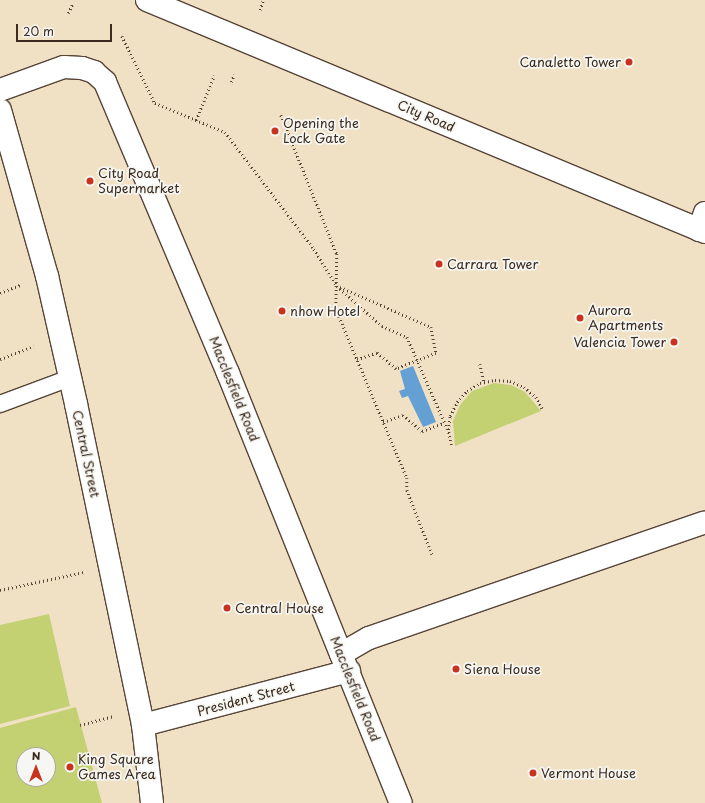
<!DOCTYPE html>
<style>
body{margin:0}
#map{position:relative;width:705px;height:803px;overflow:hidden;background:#f0e1c5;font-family:"Playpen Sans",sans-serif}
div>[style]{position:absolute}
.green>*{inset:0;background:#c4d172}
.water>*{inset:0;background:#64a0d4}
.path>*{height:2.5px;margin-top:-1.25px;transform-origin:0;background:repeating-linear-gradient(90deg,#564537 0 1px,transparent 0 4px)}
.roads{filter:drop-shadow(1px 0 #564537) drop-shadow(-1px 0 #564537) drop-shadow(0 1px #564537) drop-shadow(0 -1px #564537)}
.service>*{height:16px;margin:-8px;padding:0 8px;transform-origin:8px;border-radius:8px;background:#fff}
.pedestrian>*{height:22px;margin:-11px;padding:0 11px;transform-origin:11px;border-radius:11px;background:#fff}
.minor>*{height:22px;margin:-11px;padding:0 11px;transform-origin:11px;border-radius:11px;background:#fff}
.tertiary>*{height:22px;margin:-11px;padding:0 11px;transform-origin:11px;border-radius:11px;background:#fff}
.trunk>*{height:22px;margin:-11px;padding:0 11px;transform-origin:11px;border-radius:11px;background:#fff}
.dots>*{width:11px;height:11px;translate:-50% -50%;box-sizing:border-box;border:2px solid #f6f6f2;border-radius:50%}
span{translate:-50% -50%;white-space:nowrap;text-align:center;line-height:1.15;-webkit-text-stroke:3.5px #f6f6f2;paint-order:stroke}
.poi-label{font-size:13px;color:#3b2a1e}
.right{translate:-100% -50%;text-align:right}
.left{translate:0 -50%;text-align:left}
.street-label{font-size:13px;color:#3b2a1e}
.north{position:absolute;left:16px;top:747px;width:40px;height:40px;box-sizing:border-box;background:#f6f6f2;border:1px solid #aba49d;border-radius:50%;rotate:0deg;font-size:11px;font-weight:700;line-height:16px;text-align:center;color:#3b2a1e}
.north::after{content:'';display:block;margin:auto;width:14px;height:18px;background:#c8321e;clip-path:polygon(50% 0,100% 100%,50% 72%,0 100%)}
.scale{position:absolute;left:16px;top:24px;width:96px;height:18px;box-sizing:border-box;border:2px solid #3b2a1e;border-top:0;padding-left:5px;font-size:12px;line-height:14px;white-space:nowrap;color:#3b2a1e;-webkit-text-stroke:3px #f6f6f2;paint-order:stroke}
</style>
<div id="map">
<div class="green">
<div style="clip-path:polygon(494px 383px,511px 385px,525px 392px,541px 411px,455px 446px,453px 421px,460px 405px,472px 391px)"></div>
<div style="clip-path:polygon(49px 614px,70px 706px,0 724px,0 625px)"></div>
<div style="clip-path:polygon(evenodd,76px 707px,102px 803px,0 803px,0 728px,76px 707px,24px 755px,48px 755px,48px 779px,24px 779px,24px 755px)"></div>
</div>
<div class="water">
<div style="clip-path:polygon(413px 366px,436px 422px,423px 427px,408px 396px,402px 398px,399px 391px,405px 389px,400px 371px)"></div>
</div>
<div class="path">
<div style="left:260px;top:10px;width:10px;rotate:-73deg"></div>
<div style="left:68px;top:13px;width:11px;rotate:-63deg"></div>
<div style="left:122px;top:36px;width:75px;rotate:63.8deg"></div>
<div style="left:155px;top:103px;width:76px;rotate:22.5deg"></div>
<div style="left:225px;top:132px;width:147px;rotate:52.7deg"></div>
<div style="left:314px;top:249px;width:44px;rotate:58.1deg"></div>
<div style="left:337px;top:286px;width:60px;rotate:41.6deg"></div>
<div style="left:382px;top:326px;width:27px;rotate:24deg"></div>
<div style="left:407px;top:337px;width:102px;rotate:66.2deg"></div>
<div style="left:231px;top:82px;width:8px;rotate:-67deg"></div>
<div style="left:281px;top:115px;width:150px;rotate:68.1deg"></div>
<div style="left:337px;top:254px;width:55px;rotate:91deg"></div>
<div style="left:336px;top:309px;width:183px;rotate:67.2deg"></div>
<div style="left:407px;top:478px;width:12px;rotate:90deg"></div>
<div style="left:407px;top:490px;width:69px;rotate:68.7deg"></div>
<div style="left:196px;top:120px;width:48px;rotate:-67.8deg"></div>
<div style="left:340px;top:287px;width:99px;rotate:23.7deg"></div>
<div style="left:431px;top:327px;width:26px;rotate:79deg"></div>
<div style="left:436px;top:353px;width:43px;rotate:158.2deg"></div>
<div style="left:396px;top:369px;width:25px;rotate:-140deg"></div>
<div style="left:377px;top:353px;width:21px;rotate:161deg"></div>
<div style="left:0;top:293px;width:22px;rotate:-22deg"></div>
<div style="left:0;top:359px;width:36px;rotate:-21deg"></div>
<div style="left:480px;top:364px;width:18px;rotate:77deg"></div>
<div style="left:383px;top:422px;width:21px;rotate:-19deg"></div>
<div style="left:403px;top:415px;width:25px;rotate:40deg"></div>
<div style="left:422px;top:431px;width:23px;rotate:-20deg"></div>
<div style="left:451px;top:445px;width:15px;rotate:-101deg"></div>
<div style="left:448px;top:430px;width:14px;rotate:-82deg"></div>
<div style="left:450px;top:416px;width:16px;rotate:-63deg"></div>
<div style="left:457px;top:402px;width:15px;rotate:-48deg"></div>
<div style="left:467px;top:391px;width:15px;rotate:-32deg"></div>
<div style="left:480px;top:383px;width:15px;rotate:-11deg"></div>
<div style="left:495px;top:380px;width:15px;rotate:4deg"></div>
<div style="left:510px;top:381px;width:15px;rotate:23deg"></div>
<div style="left:524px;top:387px;width:16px;rotate:40deg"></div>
<div style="left:536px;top:397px;width:13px;rotate:61deg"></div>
<div style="left:0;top:590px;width:86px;rotate:-12.1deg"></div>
<div style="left:80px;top:725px;width:34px;rotate:-15deg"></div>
</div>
<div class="roads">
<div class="service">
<div style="left:0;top:404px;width:75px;rotate:-20.4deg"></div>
</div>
<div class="pedestrian">
<div style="left:341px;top:654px;width:32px;rotate:-30deg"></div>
<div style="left:369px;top:638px;width:355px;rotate:-19deg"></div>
</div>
<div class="minor">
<div style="left:0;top:90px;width:68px;rotate:-19.8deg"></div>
<div style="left:64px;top:67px;width:18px;rotate:3deg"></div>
<div style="left:82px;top:68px;width:13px;rotate:18deg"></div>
<div style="left:94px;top:72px;width:15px;rotate:42deg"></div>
<div style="left:105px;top:82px;width:316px;rotate:67.1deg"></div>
<div style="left:228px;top:373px;width:463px;rotate:68.1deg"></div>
<div style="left:699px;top:230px;width:18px;rotate:-71deg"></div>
<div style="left:143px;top:725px;width:213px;rotate:-14.7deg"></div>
</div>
<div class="tertiary">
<div style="left:0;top:110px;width:173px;rotate:74.2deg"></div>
<div style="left:47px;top:276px;width:131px;rotate:77.2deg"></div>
<div style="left:76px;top:404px;width:328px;rotate:78.2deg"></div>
<div style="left:143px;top:725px;width:79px;rotate:83.4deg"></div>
</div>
<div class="trunk">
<div style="left:147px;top:0;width:604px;rotate:22.58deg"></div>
</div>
</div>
<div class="dots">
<div style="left:629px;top:62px;background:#c8321e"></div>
<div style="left:275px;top:131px;background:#c8321e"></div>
<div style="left:90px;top:181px;background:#c8321e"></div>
<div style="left:439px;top:264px;background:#c8321e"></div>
<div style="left:282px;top:311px;background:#c8321e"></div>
<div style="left:580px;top:318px;background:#c8321e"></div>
<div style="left:674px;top:342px;background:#c8321e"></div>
<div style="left:227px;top:608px;background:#c8321e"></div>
<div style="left:456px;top:669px;background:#c8321e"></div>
<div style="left:70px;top:767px;background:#c8321e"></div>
<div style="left:533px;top:773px;background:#c8321e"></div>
</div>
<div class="poi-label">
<span class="right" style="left:621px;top:62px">Canaletto Tower</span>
<span class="left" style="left:283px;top:131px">Opening the<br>Lock Gate</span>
<span class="left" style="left:98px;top:181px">City Road<br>Supermarket</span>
<span class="left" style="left:447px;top:264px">Carrara Tower</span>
<span class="left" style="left:290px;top:311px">nhow Hotel</span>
<span class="left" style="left:588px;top:318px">Aurora<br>Apartments</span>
<span class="right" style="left:666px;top:342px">Valencia Tower</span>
<span class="left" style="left:235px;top:608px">Central House</span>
<span class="left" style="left:464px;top:669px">Siena House</span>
<span class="left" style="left:78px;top:767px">King Square<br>Games Area</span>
<span class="left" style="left:541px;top:773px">Vermont House</span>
</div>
<div class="street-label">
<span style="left:426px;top:116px;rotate:23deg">City Road</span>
<span style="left:234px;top:389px;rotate:68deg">Macclesfield Road</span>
<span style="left:86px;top:454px;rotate:78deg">Central Street</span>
<span style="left:355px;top:689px;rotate:68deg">Macclesfield Road</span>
<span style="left:246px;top:699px;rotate:-15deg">President Street</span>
</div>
<div class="north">N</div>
<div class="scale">20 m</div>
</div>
